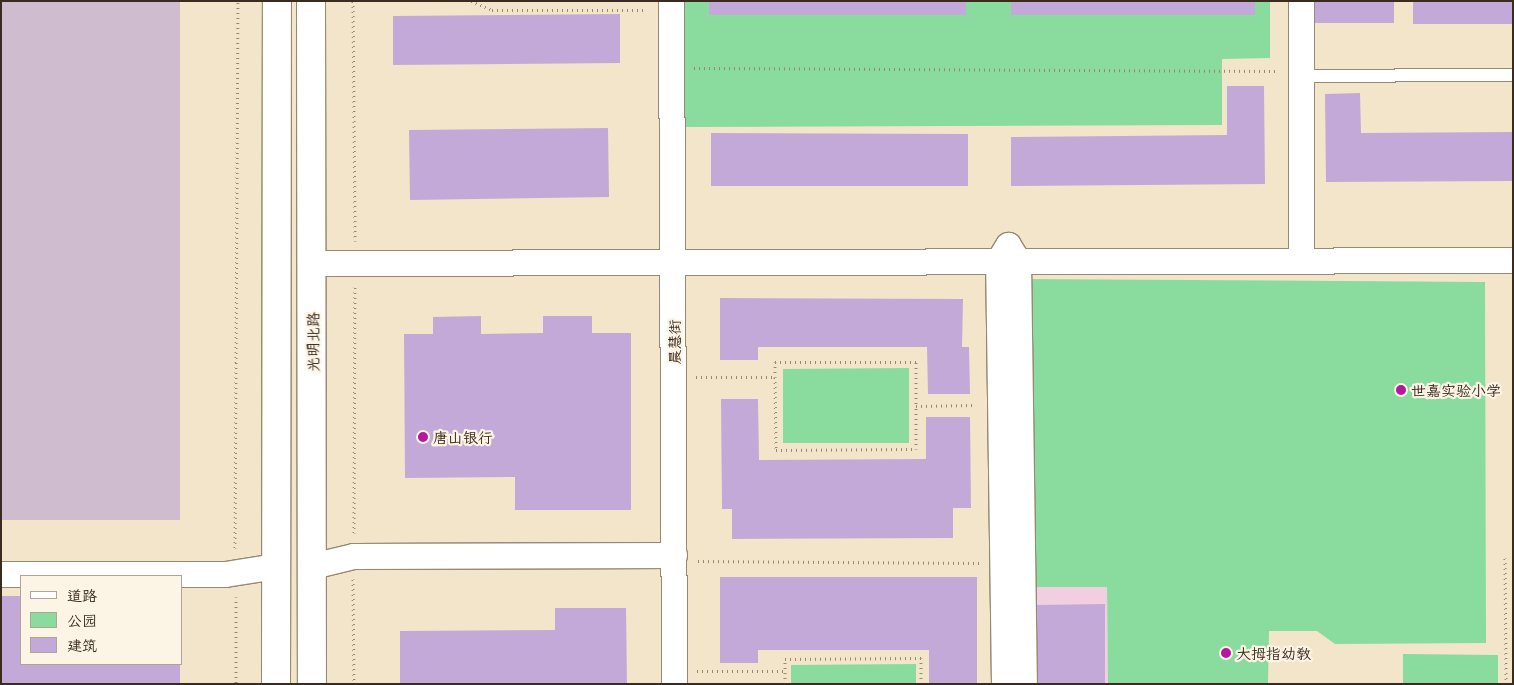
<!DOCTYPE html>
<meta charset="utf-8">
<style>
body{margin:0}
#map{position:relative;width:1514px;height:685px;overflow:hidden;background:#f3e5c9;font-family:"Playpen Sans","LXGW WenKai TC",sans-serif}
div>[style]{position:absolute}
.built>*{inset:0;background:#f2cfe0}
.industrial>*{inset:0;background:#cfbdcf}
.green>*{inset:0;background:#89dc9d}
.building>*{inset:0;background:#c3a9d7}
.path>*{height:3px;margin-top:-1.5px;transform-origin:0;background:repeating-linear-gradient(90deg,#978874 0 1px,transparent 0 5px)}
.roads{filter:drop-shadow(1px 0 #978874) drop-shadow(-1px 0 #978874) drop-shadow(0 1px #978874) drop-shadow(0 -1px #978874)}
.service>*{height:12px;margin:-6px;padding:0 6px;transform-origin:6px;border-radius:6px;background:#fff}
.minor>*{height:25px;margin:-12.5px;padding:0 12.5px;transform-origin:12.5px;border-radius:12.5px;background:#fff}
.secondary>*{height:28px;margin:-14px;padding:0 14px;transform-origin:14px;border-radius:14px;background:#fff}
.dots>*{width:14px;height:14px;translate:-50% -50%;box-sizing:border-box;border:2px solid #fcf5e5;border-radius:50%}
span{translate:-50% -50%;white-space:nowrap;text-align:center;line-height:1.15;-webkit-text-stroke:4.5px #fcf5e5;paint-order:stroke}
.street-label{font-size:15px;color:#3b2a1e}
.poi-label{font-size:15px;color:#3b2a1e}
.left{translate:0 -50%;text-align:left}
.frame{position:absolute;inset:0;border:2px solid #3b2a1e;pointer-events:none}
.legend{position:absolute;left:20px;top:575px;width:162px;height:90px;box-sizing:border-box;background:#fcf5e5;border:1px solid #afa495;margin:0;padding:6px 9px;list-style:none;font-size:15px;color:#3b2a1e}
.legend li{display:flex;align-items:center;gap:10px;height:25px}
.legend b{width:25px;border:1px solid #afa495}
</style>
<div id="map">
<div class="built">
<div style="clip-path:polygon(1107px 586px,1108px 684px,1025px 684px,1025px 587px)"></div>
</div>
<div class="industrial">
<div style="clip-path:polygon(1px 1px,180px 1px,180px 520px,1px 520px)"></div>
</div>
<div class="green">
<div style="clip-path:polygon(682px 1px,1270px 1px,1270px 58px,1222px 59px,1222px 125px,684px 127px)"></div>
<div style="clip-path:polygon(1022px 279px,1485px 282px,1486px 643px,1335px 644px,1317px 631px,1269px 631px,1268px 684px,1108px 684px,1107px 587px,1025px 587px)"></div>
<div style="clip-path:polygon(909px 368px,909px 443px,783px 443px,783px 369px)"></div>
<div style="clip-path:polygon(1403px 654px,1498px 655px,1498px 684px,1403px 684px)"></div>
<div style="clip-path:polygon(916px 664px,916px 684px,791px 684px,791px 665px)"></div>
</div>
<div class="building">
<div style="clip-path:polygon(709px 1px,966px 1px,966px 15px,709px 15px)"></div>
<div style="clip-path:polygon(1011px 1px,1255px 1px,1255px 15px,1011px 15px)"></div>
<div style="clip-path:polygon(1313px 1px,1394px 1px,1394px 23px,1313px 23px)"></div>
<div style="clip-path:polygon(1413px 1px,1513px 1px,1513px 24px,1413px 24px)"></div>
<div style="clip-path:polygon(620px 14px,620px 63px,393px 65px,393px 16px)"></div>
<div style="clip-path:polygon(1227px 86px,1264px 86px,1265px 184px,1011px 186px,1011px 137px,1227px 135px)"></div>
<div style="clip-path:polygon(1360px 93px,1361px 133px,1513px 132px,1513px 181px,1326px 182px,1325px 94px)"></div>
<div style="clip-path:polygon(608px 128px,609px 197px,410px 200px,409px 130px)"></div>
<div style="clip-path:polygon(711px 133px,968px 134px,968px 186px,711px 186px)"></div>
<div style="clip-path:polygon(720px 298px,963px 299px,962px 347px,969px 347px,970px 394px,928px 394px,927px 347px,758px 347px,758px 360px,720px 360px)"></div>
<div style="clip-path:polygon(481px 316px,481px 334px,543px 333px,543px 316px,592px 316px,592px 333px,631px 333px,631px 510px,515px 510px,515px 477px,405px 478px,404px 334px,433px 334px,433px 317px)"></div>
<div style="clip-path:polygon(721px 399px,758px 399px,759px 460px,926px 459px,926px 417px,970px 417px,971px 508px,953px 508px,953px 538px,732px 539px,732px 509px,722px 509px)"></div>
<div style="clip-path:polygon(720px 577px,977px 577px,977px 684px,929px 684px,929px 650px,758px 650px,758px 663px,720px 663px)"></div>
<div style="clip-path:polygon(1px 596px,21px 596px,21px 664px,180px 664px,180px 684px,1px 684px)"></div>
<div style="clip-path:polygon(1105px 604px,1105px 684px,1036px 684px,1035px 605px)"></div>
<div style="clip-path:polygon(555px 608px,626px 608px,627px 684px,400px 684px,400px 631px,555px 630px)"></div>
</div>
<div class="path">
<div style="left:353px;top:1px;width:240px;rotate:89.5deg"></div>
<div style="left:471px;top:1px;width:23px;rotate:23deg"></div>
<div style="left:492px;top:10px;width:155px"></div>
<div style="left:694px;top:68px;width:584px;rotate:0.29deg"></div>
<div style="left:696px;top:377px;width:79px"></div>
<div style="left:775px;top:377px;width:73px;rotate:89.2deg"></div>
<div style="left:776px;top:450px;width:140px;rotate:-0.4deg"></div>
<div style="left:916px;top:449px;width:43px;rotate:-90deg"></div>
<div style="left:916px;top:406px;width:60px;rotate:-1deg"></div>
<div style="left:775px;top:377px;width:15px;rotate:-90deg"></div>
<div style="left:775px;top:362px;width:141px"></div>
<div style="left:916px;top:362px;width:44px;rotate:90deg"></div>
<div style="left:354px;top:533px;width:246px;rotate:-89.8deg"></div>
<div style="left:235px;top:548px;width:547px;rotate:-89.69deg"></div>
<div style="left:1505px;top:558px;width:126px;rotate:89.5deg"></div>
<div style="left:698px;top:561px;width:281px;rotate:0.4deg"></div>
<div style="left:353px;top:579px;width:105px;rotate:89.5deg"></div>
<div style="left:236px;top:597px;width:87px;rotate:90deg"></div>
<div style="left:697px;top:671px;width:88px"></div>
<div style="left:785px;top:684px;width:25px;rotate:-90deg"></div>
<div style="left:785px;top:659px;width:136px;rotate:-0.4deg"></div>
<div style="left:921px;top:658px;width:26px;rotate:90deg"></div>
</div>
<div class="roads">
<div class="service">
<div style="left:1301px;top:76px;width:212px;rotate:-0.3deg"></div>
</div>
<div class="minor">
<div style="left:671px;top:1px;width:683px;rotate:89.75deg"></div>
<div style="left:1301px;top:261px;width:260px;rotate:-90deg"></div>
<div style="left:312px;top:263px;width:1201px;rotate:-0.14deg"></div>
<div style="left:312px;top:566px;width:42px;rotate:-13.7deg"></div>
<div style="left:353px;top:556px;width:321px;rotate:-0.2deg"></div>
<div style="left:1px;top:574px;width:224px"></div>
<div style="left:225px;top:574px;width:52px;rotate:-8.9deg"></div>
<div style="left:1004px;top:684px;width:423px;rotate:-90.8deg"></div>
<div style="left:998px;top:261px;width:19px;rotate:-58deg"></div>
<div style="left:1008px;top:245px;width:19px;rotate:58deg"></div>
<div style="left:1018px;top:261px;width:423px;rotate:89.2deg"></div>
</div>
<div class="secondary">
<div style="left:311px;top:1px;width:683px;rotate:89.92deg"></div>
<div style="left:276px;top:684px;width:683px;rotate:-89.92deg"></div>
</div>
</div>
<div class="dots">
<div style="left:1401px;top:390px;background:#b5179e"></div>
<div style="left:423px;top:437px;background:#b5179e"></div>
<div style="left:1226px;top:653px;background:#b5179e"></div>
</div>
<div class="street-label">
<span style="left:312px;top:342px;rotate:-90deg">光明北路</span>
<span style="left:674px;top:342px;rotate:-90deg">晨慧街</span>
</div>
<div class="poi-label">
<span class="left" style="left:1411px;top:390px">世嘉实验小学</span>
<span class="left" style="left:433px;top:437px">唐山银行</span>
<span class="left" style="left:1236px;top:653px">大拇指幼教</span>
</div>
<div class="frame"></div>
<ul class="legend">
<li><b style="height:6px;background:#fff"></b>道路</li>
<li><b style="height:14px;background:#89dc9d"></b>公园</li>
<li><b style="height:14px;background:#c3a9d7"></b>建筑</li>
</ul>
</div>
